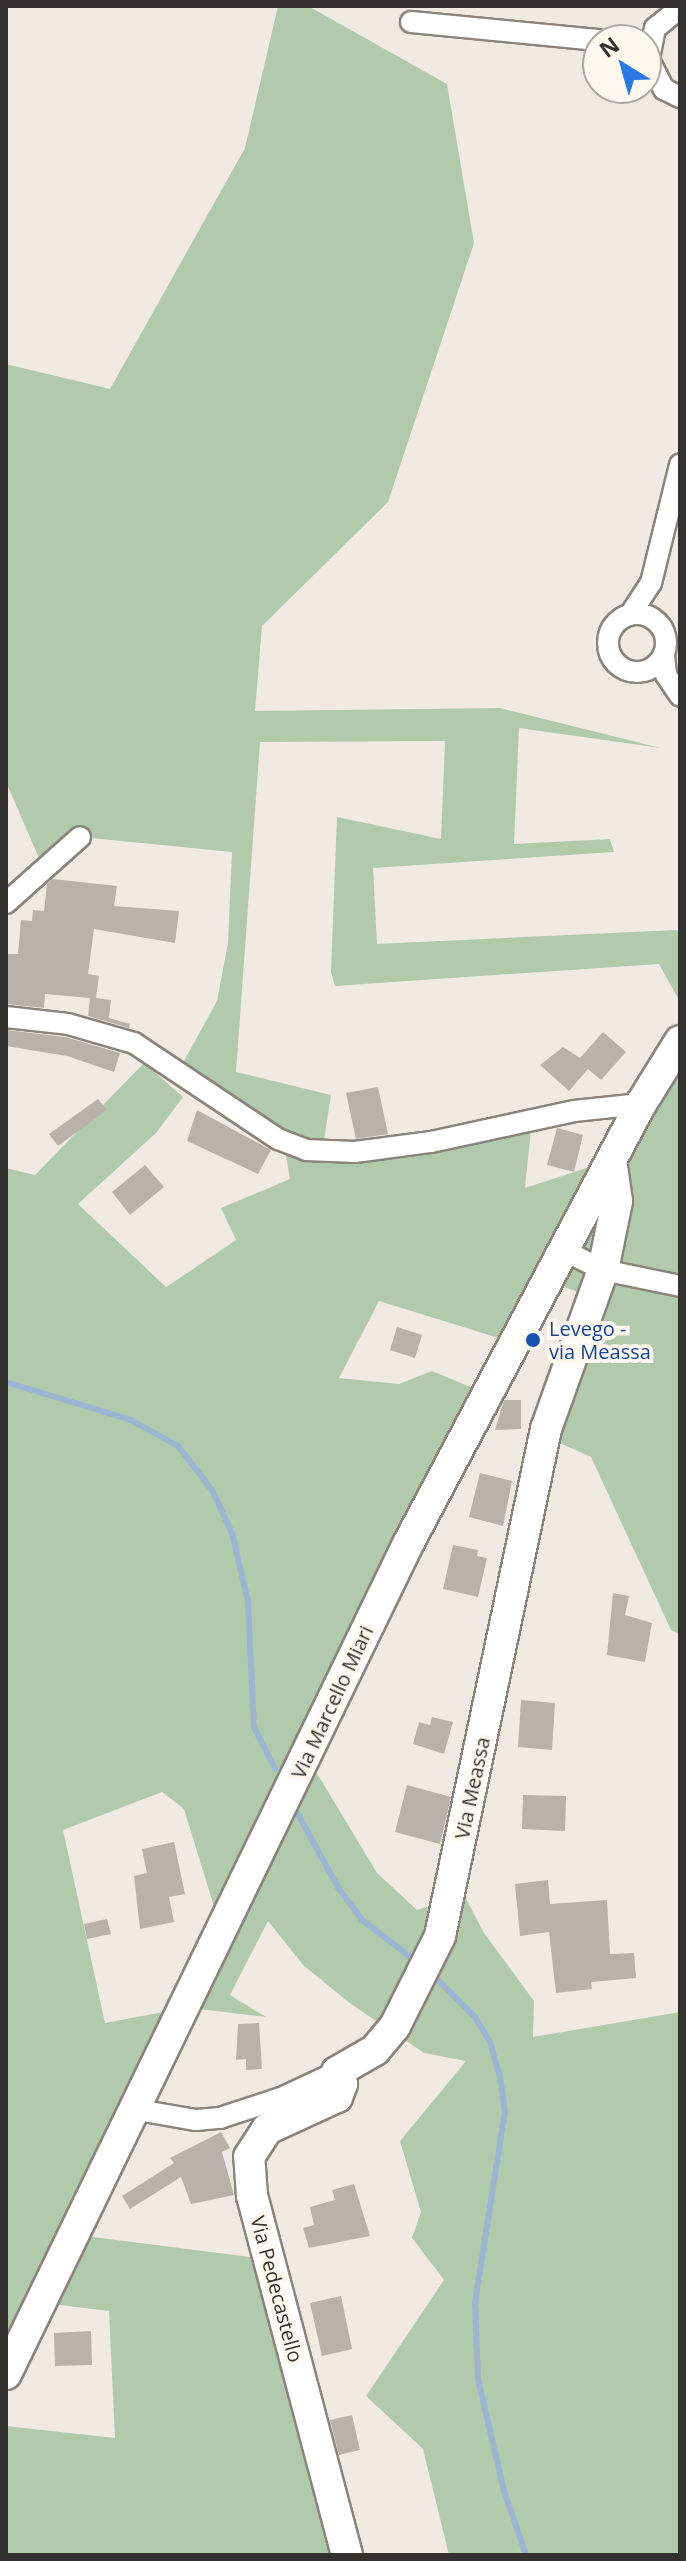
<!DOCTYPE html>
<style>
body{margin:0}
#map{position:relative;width:686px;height:2561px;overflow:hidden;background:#f1eae2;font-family:"Open Sans",sans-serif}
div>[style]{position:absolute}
.green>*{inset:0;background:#b1caac}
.stream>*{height:6px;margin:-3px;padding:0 3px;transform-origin:3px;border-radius:3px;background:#9db5d3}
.building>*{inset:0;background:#b9b2aa}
.roads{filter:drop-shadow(2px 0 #8a847c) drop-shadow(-2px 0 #8a847c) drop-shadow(0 2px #8a847c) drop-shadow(0 -2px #8a847c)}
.street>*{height:20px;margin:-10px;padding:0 10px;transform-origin:10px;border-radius:10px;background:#fff}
.street>.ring{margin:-10px;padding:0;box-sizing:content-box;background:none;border:20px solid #fff;border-radius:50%}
.secondary>*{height:30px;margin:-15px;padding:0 15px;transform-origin:15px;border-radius:15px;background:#fff}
.dots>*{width:22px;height:22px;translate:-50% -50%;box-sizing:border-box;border:4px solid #fef8ef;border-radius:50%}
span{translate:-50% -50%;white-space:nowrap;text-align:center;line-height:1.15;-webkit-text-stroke:8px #fef8ef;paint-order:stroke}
.transit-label{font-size:20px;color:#164399}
.left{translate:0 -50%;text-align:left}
.street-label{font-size:20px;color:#33312d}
.frame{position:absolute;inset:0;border:8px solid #33312d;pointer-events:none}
.north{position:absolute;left:582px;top:24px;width:80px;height:80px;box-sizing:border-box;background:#fef8ef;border:2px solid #ada8a1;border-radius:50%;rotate:323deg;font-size:22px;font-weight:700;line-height:32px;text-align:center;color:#33312d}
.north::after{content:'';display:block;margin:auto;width:28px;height:36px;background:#2c79e5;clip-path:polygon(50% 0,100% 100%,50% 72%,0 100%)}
</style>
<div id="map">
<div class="green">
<div style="clip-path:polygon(evenodd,278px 6px,308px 6px,447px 84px,474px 243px,388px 502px,262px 626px,255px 711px,500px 708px,661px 748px,519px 728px,514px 844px,610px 839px,614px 852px,373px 868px,377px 944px,676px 930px,680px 932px,680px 1002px,659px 964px,335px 986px,331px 972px,337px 817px,441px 839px,445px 741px,260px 742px,236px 1072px,331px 1095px,322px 1152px,532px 1120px,525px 1188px,611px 1160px,680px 1041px,680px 1634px,671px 1630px,591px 1457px,551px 1439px,593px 1298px,549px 1281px,518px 1344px,379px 1301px,339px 1378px,399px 1384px,432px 1371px,492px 1396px,312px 1765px,377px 1873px,417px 1910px,464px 1895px,484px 1933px,534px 2001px,533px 2037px,680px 2012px,680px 2555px,449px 2555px,423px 2449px,366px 2396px,444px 2280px,412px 2238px,421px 2212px,400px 2141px,466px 2061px,424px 2053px,351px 2004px,304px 1966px,268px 1921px,230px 1995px,266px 2017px,190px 2008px,85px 2236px,258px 2258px,338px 2555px,6px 2555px,6px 2426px,115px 2438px,109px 2311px,44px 2303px,6px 2374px,6px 1168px,35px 1175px,144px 1063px,183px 1097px,156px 1133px,78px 1204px,166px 1287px,236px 1240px,221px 1208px,290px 1179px,282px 1134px,184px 1061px,217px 1001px,228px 943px,232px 852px,81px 837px,45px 872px,6px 782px,6px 364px,110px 389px,245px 148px,278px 6px,162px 1792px,184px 1809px,224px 1939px,190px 2007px,105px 2023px,63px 1830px,162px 1792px)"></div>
</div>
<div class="stream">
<div style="left:6px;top:1382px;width:131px;rotate:16.9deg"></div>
<div style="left:131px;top:1420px;width:54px;rotate:29deg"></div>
<div style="left:178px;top:1446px;width:56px;rotate:52.3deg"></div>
<div style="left:212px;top:1490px;width:47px;rotate:65.1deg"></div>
<div style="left:232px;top:1533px;width:71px;rotate:76.9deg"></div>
<div style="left:248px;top:1602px;width:125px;rotate:87.3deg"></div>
<div style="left:254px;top:1727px;width:47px;rotate:63.4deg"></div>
<div style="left:293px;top:1805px;width:96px;rotate:61.3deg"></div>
<div style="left:339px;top:1889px;width:39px;rotate:53deg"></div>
<div style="left:362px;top:1920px;width:71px;rotate:37.5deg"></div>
<div style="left:430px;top:1972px;width:64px;rotate:45deg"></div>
<div style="left:475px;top:2017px;width:29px;rotate:59deg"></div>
<div style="left:490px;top:2042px;width:35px;rotate:74deg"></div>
<div style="left:500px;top:2076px;width:35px;rotate:82deg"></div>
<div style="left:505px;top:2111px;width:194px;rotate:98.9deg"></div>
<div style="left:475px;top:2303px;width:76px;rotate:87.7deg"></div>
<div style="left:478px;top:2379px;width:115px;rotate:76.9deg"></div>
<div style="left:504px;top:2491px;width:68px;rotate:71deg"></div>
</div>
<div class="building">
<div style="clip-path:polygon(53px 879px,117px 886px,114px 906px,179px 911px,175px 943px,94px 929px,88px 974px,99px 976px,96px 998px,111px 1000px,109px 1018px,130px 1024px,129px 1028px,88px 1016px,90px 998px,45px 994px,44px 1008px,6px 1004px,6px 954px,18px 954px,21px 920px,32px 921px,33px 910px,44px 911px,47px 884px)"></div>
<div style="clip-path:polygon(6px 1030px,65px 1037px,120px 1053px,114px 1072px,67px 1056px,6px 1046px)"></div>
<div style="clip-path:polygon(603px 1032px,626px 1052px,601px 1080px,588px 1069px,569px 1091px,540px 1065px,563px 1047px,580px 1058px)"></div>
<div style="clip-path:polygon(378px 1087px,388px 1134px,356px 1139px,346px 1093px)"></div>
<div style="clip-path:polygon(98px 1099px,107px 1110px,58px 1146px,49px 1134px)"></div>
<div style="clip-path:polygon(197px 1110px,271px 1150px,258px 1174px,187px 1141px)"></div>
<div style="clip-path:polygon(557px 1128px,583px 1135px,574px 1172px,547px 1165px)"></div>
<div style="clip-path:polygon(145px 1165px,164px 1187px,130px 1215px,112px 1192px)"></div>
<div style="clip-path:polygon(397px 1327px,422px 1335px,415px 1358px,390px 1350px)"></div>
<div style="clip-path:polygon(504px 1400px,521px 1400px,521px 1429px,495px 1430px)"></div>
<div style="clip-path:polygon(480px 1473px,512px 1481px,503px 1526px,469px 1517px)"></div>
<div style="clip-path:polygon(453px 1545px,478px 1550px,477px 1556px,487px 1558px,478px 1597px,443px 1589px)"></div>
<div style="clip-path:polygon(613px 1593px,629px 1596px,625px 1615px,652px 1623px,645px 1662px,607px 1655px)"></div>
<div style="clip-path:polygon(521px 1700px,555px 1703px,552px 1750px,518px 1747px)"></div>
<div style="clip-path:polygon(432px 1717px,453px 1722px,444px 1754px,413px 1744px,419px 1722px,430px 1725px)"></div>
<div style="clip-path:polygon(407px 1785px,451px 1797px,440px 1844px,395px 1832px)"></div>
<div style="clip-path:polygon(523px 1795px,566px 1796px,565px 1831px,522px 1829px)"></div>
<div style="clip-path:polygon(174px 1842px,185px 1894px,169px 1897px,174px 1922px,140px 1929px,134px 1876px,147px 1873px,142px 1849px)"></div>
<div style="clip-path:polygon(548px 1880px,550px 1904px,607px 1900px,610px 1954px,634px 1953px,636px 1978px,591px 1982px,592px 1989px,556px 1993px,549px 1932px,520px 1936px,515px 1884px)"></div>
<div style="clip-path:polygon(107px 1919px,111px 1934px,87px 1939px,84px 1924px)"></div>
<div style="clip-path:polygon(259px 2023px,262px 2069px,246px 2070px,246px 2059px,236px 2060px,238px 2024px)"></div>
<div style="clip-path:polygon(221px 2132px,230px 2148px,222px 2152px,234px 2195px,191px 2204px,181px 2177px,130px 2209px,122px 2196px,174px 2163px,170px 2158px)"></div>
<div style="clip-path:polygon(354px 2184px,370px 2236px,309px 2248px,303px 2228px,314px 2225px,310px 2207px,335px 2200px,332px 2190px)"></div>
<div style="clip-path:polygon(341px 2296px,352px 2349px,322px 2356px,310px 2303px)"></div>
<div style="clip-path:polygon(91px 2331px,92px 2365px,55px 2366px,54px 2333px)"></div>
<div style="clip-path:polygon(352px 2415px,360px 2450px,339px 2455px,330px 2420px)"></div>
</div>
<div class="roads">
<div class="street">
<div style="left:680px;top:8px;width:32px;rotate:141deg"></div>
<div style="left:655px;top:28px;width:33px;rotate:101deg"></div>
<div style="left:649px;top:60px;width:33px;rotate:63deg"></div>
<div style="left:664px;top:89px;width:18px;rotate:27deg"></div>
<div style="left:411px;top:22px;width:188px;rotate:5.5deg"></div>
<div class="ring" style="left:608px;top:614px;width:38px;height:38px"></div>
<div style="left:630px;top:615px;width:38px;rotate:-57deg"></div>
<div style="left:651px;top:583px;width:122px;rotate:-76.2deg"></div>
<div style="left:664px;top:655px;width:20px;rotate:84deg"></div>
<div style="left:666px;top:675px;width:25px;rotate:56deg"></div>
<div style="left:6px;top:903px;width:99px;rotate:-41.7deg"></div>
<div style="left:6px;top:1017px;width:62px;rotate:6.4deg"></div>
<div style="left:68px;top:1024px;width:69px;rotate:16.1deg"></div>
<div style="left:134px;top:1043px;width:173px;rotate:33.7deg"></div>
<div style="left:278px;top:1139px;width:30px;rotate:21deg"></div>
<div style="left:306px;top:1150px;width:49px;rotate:2.3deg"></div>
<div style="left:355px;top:1152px;width:77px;rotate:-7.5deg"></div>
<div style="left:431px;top:1142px;width:146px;rotate:-12.2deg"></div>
<div style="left:574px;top:1111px;width:67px;rotate:-6deg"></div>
<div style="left:563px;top:1250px;width:45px;rotate:26.6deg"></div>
<div style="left:603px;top:1270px;width:79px;rotate:11.7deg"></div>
<div style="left:138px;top:2110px;width:59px;rotate:9.8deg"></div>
<div style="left:196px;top:2120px;width:24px;rotate:-5deg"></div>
<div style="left:220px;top:2118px;width:64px;rotate:-18.2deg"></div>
<div style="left:281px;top:2098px;width:62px;rotate:-24.9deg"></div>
</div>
<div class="secondary">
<div style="left:6px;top:2374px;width:924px;rotate:-64.16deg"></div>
<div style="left:409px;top:1542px;width:496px;rotate:-62.1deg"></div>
<div style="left:641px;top:1104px;width:74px;rotate:-58.2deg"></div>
<div style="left:347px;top:2555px;width:371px;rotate:-104.8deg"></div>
<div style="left:252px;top:2196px;width:39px;rotate:-94deg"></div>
<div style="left:249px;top:2157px;width:33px;rotate:-57deg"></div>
<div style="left:267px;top:2129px;width:77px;rotate:-24.6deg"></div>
<div style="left:337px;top:2097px;width:14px;rotate:-69deg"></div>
<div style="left:342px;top:2084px;width:13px;rotate:-113deg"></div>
<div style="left:337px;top:2072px;width:44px;rotate:-30.1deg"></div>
<div style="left:375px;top:2050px;width:31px;rotate:-50deg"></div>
<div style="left:395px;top:2026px;width:101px;rotate:-63.4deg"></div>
<div style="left:440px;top:1936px;width:518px;rotate:-78.19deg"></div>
<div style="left:546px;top:1429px;width:169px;rotate:-70.3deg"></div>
<div style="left:603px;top:1270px;width:70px;rotate:-78.5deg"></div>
<div style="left:617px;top:1201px;width:41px;rotate:-98.3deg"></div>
</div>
</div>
<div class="dots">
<div style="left:533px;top:1340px;background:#1a4fb4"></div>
</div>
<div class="transit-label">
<span class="left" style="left:549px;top:1340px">Levego -<br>via Meassa</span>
</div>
<div class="street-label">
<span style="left:332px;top:1702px;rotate:-65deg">Via Marcello Miari</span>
<span style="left:472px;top:1788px;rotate:-78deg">Via Meassa</span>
<span style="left:277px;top:2289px;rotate:75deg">Via Pedecastello</span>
</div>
<div class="frame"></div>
<div class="north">N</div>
</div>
